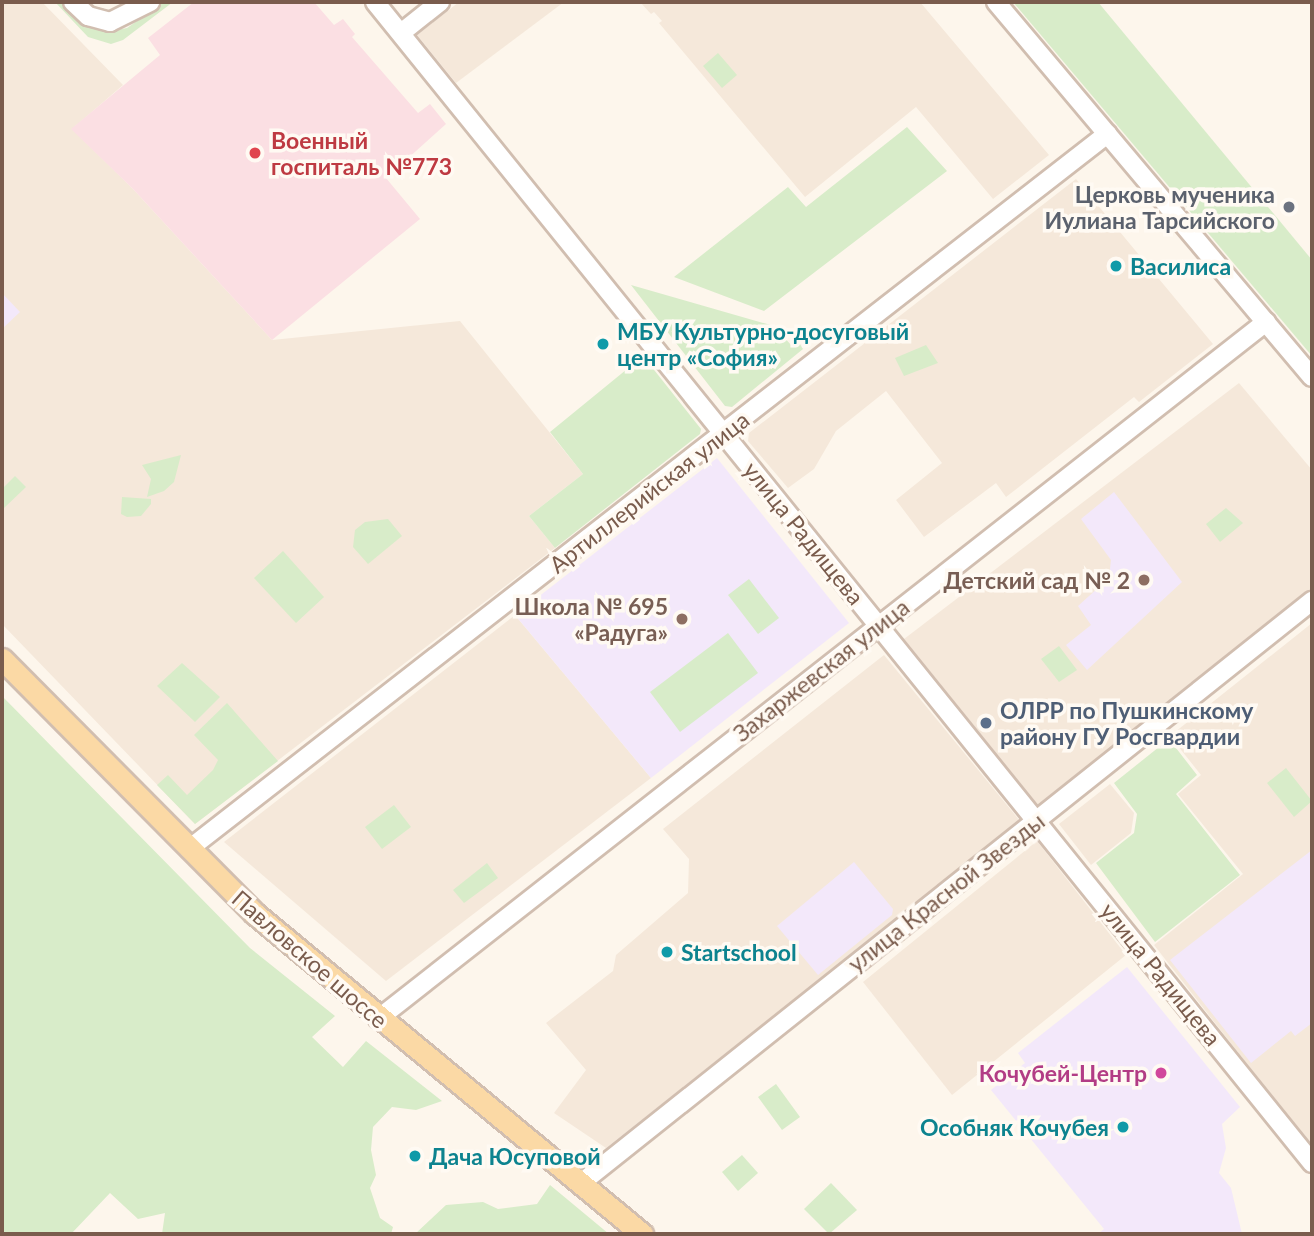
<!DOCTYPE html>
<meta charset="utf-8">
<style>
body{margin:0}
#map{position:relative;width:1314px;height:1236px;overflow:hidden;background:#fdf6ec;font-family:Lato,sans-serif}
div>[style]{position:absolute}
.residential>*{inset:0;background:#f5e8da}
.education>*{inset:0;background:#f3e8fa}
.medical>*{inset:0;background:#fbdfe3}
.green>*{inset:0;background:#d8ecc9}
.roads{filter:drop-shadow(2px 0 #d1beb0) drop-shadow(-2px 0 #d1beb0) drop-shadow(0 2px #d1beb0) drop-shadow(0 -2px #d1beb0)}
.minor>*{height:18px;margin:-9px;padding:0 9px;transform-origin:9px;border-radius:9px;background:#fff}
.major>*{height:21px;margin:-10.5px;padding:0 10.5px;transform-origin:10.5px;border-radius:10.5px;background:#fbd9a5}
.dots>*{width:19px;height:19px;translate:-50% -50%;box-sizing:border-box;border:4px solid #fffaf3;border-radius:50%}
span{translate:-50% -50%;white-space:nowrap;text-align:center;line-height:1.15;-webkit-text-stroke:7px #fffaf3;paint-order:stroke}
.health-label{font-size:23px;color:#be3a42;font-weight:700}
.left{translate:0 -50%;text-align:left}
.worship-label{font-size:23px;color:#5b616d;font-weight:700}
.right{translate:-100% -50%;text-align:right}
.culture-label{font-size:23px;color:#0d838f;font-weight:700}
.street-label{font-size:23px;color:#7a5c4d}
.education-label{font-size:23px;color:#785e54;font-weight:700}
.service-label{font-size:23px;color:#4e5e75;font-weight:700}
.hotel-label{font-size:23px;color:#b23c85;font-weight:700}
.frame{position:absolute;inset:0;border:4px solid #7a5c4d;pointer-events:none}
</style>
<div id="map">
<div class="residential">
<div style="clip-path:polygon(2px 2px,42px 2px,123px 85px,72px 129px,133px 189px,272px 340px,460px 321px,583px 474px,529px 516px,555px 548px,195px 824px,2px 624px)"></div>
<div style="clip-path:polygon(459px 2px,564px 2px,456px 83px,417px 35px)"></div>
<div style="clip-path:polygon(640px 2px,920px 2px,1049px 155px,993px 199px,916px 107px,805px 197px,659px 23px,662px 21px,654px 12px,651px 14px)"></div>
<div style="clip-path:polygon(1076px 179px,1213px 344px,1139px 402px,1134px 397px,1006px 497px,996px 483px,924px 537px,896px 500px,942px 463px,886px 391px,836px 431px,814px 469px,788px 488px,748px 441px,749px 433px)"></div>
<div style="clip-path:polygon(1239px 383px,1312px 470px,1312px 589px,1039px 807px,904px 639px)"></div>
<div style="clip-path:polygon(515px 615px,651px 778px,386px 981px,224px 842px)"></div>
<div style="clip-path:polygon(1312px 623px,1312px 1147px,1154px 945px,1243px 874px,1178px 794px,1201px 775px,1170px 736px)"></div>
<div style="clip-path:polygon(884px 655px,1020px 821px,606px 1148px,554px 1113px,586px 1070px,546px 1023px,613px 971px,616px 955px,688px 893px,689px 859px,663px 829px)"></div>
<div style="clip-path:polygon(1110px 784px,1134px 813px,1131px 833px,1091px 865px,1059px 824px)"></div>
<div style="clip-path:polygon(1037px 841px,1126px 955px,952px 1095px,863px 982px)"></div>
</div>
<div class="education">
<div style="clip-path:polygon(2px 293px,20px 312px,2px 329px)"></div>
<div style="clip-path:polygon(717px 458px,849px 623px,651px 778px,515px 615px)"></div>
<div style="clip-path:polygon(1114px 492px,1182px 582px,1087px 670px,1066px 645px,1091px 625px,1078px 606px,1109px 578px,1111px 560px,1081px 519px)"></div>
<div style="clip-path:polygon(1312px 850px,1312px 1023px,1295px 1036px,1291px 1031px,1251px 1063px,1170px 960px)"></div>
<div style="clip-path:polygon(854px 862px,893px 909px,892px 915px,818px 975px,777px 926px)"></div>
<div style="clip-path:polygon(1127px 967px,1240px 1107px,1222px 1124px,1226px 1148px,1219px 1173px,1231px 1188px,1242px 1234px,1098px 1234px,1104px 1229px,991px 1090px,1025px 1063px,1018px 1053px)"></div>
</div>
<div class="medical">
<div style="clip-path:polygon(194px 2px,314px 2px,334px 25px,343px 19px,355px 34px,352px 37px,418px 113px,430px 104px,446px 124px,386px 178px,420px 219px,272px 340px,133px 189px,71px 129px,160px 55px,148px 38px)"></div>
</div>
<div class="green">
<div style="clip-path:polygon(55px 2px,63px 2px,84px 24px,107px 32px,127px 28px,164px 2px,173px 2px,123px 40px,111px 44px,88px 37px)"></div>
<div style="clip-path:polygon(1013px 2px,1098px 2px,1312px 260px,1312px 356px)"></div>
<div style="clip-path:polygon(718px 53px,737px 75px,722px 88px,703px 66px)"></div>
<div style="clip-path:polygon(907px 127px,947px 171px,764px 311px,674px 277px,788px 187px,806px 207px)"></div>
<div style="clip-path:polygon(631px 285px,774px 326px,791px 345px,798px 341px,803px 349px,732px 407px,725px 406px)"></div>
<div style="clip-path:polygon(926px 345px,938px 363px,904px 376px,895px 358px)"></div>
<div style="clip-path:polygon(643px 356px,701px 429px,700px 434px,555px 548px,529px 516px,583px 474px,550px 432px)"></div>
<div style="clip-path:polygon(181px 455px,174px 482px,164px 491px,147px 497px,151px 479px,142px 465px)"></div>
<div style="clip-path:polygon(15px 476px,26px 487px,2px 510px,2px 489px)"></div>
<div style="clip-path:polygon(122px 497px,151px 499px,151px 504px,141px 516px,127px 517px,121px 514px)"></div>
<div style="clip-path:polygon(1226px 508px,1243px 523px,1220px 542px,1206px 524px)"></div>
<div style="clip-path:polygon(388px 519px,402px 536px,368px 564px,353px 547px,355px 530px,365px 522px)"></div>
<div style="clip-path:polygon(283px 551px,324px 597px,296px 623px,254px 578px)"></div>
<div style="clip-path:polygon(749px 579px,779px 618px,758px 634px,728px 595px)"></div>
<div style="clip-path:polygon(728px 633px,758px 673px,680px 732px,650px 692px)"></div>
<div style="clip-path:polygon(1059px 646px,1077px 670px,1059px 682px,1041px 659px)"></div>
<div style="clip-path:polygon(182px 663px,220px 697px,195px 722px,157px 686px)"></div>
<div style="clip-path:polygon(3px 697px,250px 948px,335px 1016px,312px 1037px,343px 1067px,366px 1041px,442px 1101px,416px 1110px,392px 1107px,373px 1127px,371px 1150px,376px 1175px,370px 1188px,380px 1218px,393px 1227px,391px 1234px,162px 1234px,165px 1213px,138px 1219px,110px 1193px,71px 1234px,2px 1234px)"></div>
<div style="clip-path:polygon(227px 703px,278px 761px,195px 824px,157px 785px,168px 775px,187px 795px,213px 770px,218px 760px,194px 735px)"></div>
<div style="clip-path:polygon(1169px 739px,1197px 775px,1176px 794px,1240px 875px,1155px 942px,1096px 863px,1134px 833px,1137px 814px,1114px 783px)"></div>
<div style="clip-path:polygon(1286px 768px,1312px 801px,1294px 817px,1267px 783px)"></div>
<div style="clip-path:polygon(394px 805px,411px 827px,382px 849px,365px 827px)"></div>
<div style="clip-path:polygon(487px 863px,498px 878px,464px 903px,453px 890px)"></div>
<div style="clip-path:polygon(776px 1084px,800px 1117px,782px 1130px,758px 1097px)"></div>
<div style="clip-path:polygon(742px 1155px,758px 1173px,738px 1191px,722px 1172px)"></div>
<div style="clip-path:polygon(831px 1183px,857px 1210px,829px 1234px,804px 1209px)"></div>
<div style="clip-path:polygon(550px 1185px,609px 1234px,415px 1234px,446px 1205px,483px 1202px,498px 1209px,537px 1204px)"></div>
</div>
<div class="roads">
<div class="minor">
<div style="left:73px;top:2px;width:21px;rotate:43deg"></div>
<div style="left:88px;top:16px;width:23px;rotate:15deg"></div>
<div style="left:110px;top:22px;width:45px;rotate:-26.6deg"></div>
<div style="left:375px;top:2px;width:1492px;rotate:51.09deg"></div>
<div style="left:996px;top:2px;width:490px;rotate:49.9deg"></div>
<div style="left:401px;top:33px;width:50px;rotate:-38.5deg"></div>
<div style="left:189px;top:849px;width:1164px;rotate:-37.91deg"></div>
<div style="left:378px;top:1019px;width:1129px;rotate:-38.13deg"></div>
<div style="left:580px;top:1184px;width:936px;rotate:-38.54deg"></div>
</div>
<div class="major">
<div style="left:2px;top:659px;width:358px;rotate:45.2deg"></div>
<div style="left:254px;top:913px;width:504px;rotate:39.6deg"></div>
</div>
</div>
<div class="dots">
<div style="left:255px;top:153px;background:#e0444e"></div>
<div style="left:1289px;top:207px;background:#6b7280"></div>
<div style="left:1116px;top:266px;background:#0f9aa8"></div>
<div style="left:603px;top:344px;background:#0f9aa8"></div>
<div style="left:1144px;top:580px;background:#8d6e63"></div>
<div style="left:682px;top:619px;background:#8d6e63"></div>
<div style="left:986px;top:723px;background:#5c6f8a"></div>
<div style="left:667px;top:952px;background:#0f9aa8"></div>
<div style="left:1161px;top:1073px;background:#d1479c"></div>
<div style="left:1123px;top:1127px;background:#0f9aa8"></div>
<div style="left:415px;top:1156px;background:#0f9aa8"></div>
</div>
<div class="health-label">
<span class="left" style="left:271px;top:153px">Военный<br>госпиталь №773</span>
</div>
<div class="worship-label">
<span class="right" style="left:1275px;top:207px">Церковь мученика<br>Иулиана Тарсийского</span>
</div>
<div class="culture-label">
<span class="left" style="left:1130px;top:266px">Василиса</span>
<span class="left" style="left:617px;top:344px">МБУ Культурно-досуговый<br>центр «София»</span>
<span class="left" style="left:681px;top:952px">Startschool</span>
<span class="right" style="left:1109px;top:1127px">Особняк Кочубея</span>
<span class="left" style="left:429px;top:1156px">Дача Юсуповой</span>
</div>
<div class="street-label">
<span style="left:649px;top:492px;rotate:-38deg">Артиллерийская улица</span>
<span style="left:804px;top:533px;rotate:51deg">улица Радищева</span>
<span style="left:821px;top:670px;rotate:-38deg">Захаржевская улица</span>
<span style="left:946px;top:892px;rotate:-38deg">улица Красной Звезды</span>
<span style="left:310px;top:959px;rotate:41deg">Павловское шоссе</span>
<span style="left:1161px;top:974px;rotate:51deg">улица Радищева</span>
</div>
<div class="education-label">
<span class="right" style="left:1130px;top:580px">Детский сад № 2</span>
<span class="right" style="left:668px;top:619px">Школа № 695<br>«Радуга»</span>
</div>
<div class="service-label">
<span class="left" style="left:1000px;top:723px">ОЛРР по Пушкинскому<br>району ГУ Росгвардии</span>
</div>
<div class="hotel-label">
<span class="right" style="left:1147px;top:1073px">Кочубей-Центр</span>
</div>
<div class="frame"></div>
</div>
